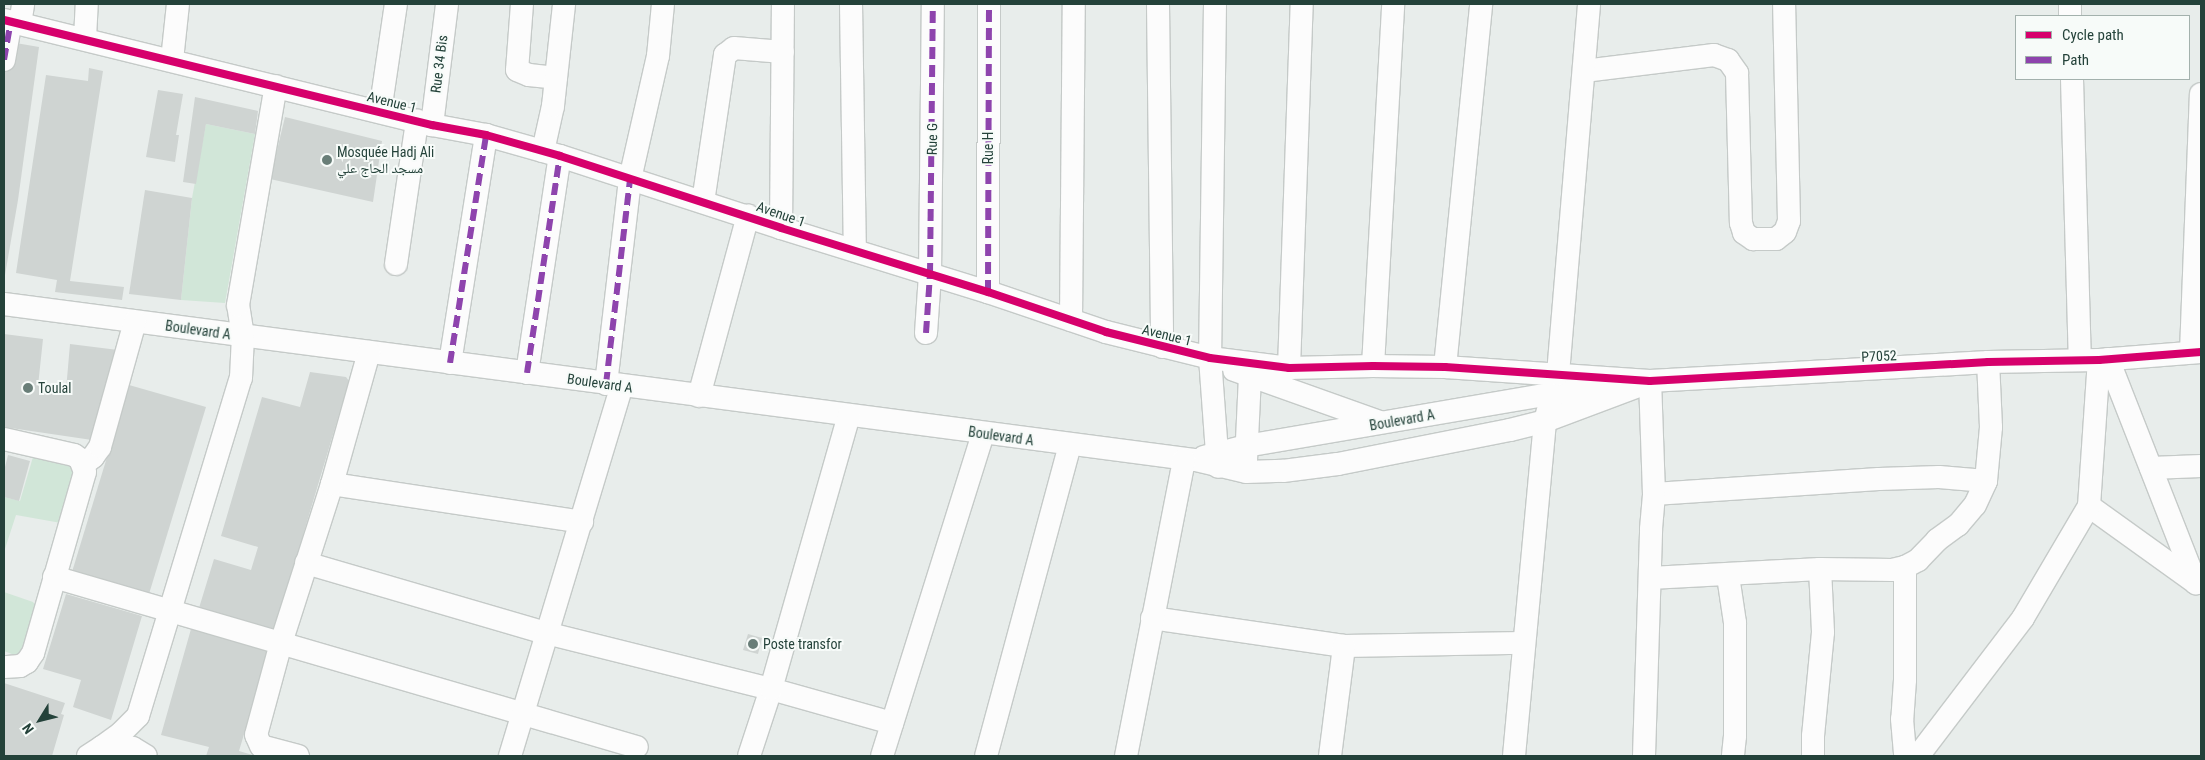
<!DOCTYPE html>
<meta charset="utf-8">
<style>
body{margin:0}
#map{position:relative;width:2205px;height:760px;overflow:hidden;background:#e8edeb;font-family:"Roboto Condensed","Noto Naskh Arabic",sans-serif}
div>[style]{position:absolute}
.green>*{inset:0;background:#d1e6d8}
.building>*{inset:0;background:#cfd4d2}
.roads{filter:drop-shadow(1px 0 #c5cac8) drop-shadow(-1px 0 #c5cac8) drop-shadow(0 1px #c5cac8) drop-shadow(0 -1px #c5cac8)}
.minor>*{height:22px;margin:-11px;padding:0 11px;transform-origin:11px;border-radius:11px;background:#fcfcfc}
.quiet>*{height:6px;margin-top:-3px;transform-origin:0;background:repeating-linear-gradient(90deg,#8e44ad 0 12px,transparent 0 18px)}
.cycleway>*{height:8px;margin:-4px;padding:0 4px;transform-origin:4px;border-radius:4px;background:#d6006c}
.dots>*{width:14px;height:14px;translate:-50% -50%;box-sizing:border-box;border:2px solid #f7fbf9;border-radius:50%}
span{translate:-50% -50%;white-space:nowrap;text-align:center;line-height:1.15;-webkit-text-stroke:4px #f7fbf9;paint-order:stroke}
.street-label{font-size:14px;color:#24423a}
.poi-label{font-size:14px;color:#24423a}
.left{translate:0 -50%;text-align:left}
.frame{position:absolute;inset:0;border:5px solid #24423a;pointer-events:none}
.legend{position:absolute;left:2015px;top:15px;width:175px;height:65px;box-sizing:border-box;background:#f7fbf9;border:1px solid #a3b1ad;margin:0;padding:6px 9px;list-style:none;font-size:15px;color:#24423a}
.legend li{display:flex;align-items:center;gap:10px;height:25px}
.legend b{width:25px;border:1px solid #a3b1ad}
.north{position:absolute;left:15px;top:695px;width:50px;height:50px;-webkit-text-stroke:4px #f7fbf9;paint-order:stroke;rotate:234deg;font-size:14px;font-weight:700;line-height:20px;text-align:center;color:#24423a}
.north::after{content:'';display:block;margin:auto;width:18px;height:22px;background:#24423a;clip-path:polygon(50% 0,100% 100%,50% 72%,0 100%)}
</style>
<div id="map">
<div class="green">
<div style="clip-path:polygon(206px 124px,255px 134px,225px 303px,181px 300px,192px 198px)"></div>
<div style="clip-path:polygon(33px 457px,72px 467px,75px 471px,61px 523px,16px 515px,4px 552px,4px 497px,20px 501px)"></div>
<div style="clip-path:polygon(4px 592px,33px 602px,36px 606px,24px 653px,17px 656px,4px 651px)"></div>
</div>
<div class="building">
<div style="clip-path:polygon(10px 42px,39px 47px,18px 200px,5px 275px,4px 74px)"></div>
<div style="clip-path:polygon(89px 68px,103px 71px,70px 281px,124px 287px,122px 300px,55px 292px,57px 280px,16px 273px,46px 75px,88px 81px)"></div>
<div style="clip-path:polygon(158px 90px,183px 94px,176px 135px,179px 135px,175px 162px,146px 157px)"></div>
<div style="clip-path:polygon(195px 97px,258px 111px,255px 134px,206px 124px,196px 184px,183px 182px)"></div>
<div style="clip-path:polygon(285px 117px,382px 141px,373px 202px,270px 179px)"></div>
<div style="clip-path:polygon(145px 190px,192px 198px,181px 300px,129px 294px)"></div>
<div style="clip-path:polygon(4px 334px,43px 339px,38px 386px,66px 390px,70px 344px,118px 350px,92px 440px,4px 427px)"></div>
<div style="clip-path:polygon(310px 372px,346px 377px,349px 381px,275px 629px,199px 608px,214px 559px,251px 570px,258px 547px,221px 536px,262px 397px,300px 407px)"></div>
<div style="clip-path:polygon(129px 385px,206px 407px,149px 594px,72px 572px)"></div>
<div style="clip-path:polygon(8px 455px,30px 461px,19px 501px,4px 497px,4px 471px)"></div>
<div style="clip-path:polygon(66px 594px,142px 616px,111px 720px,73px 707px,81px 680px,43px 669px)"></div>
<div style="clip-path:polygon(191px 629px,269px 651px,239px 751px,256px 756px,206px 756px,209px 747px,161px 735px)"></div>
<div style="clip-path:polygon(748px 634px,762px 638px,758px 654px,743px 650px)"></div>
<div style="clip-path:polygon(4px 683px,65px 703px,61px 714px,64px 715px,52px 756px,4px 756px)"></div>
</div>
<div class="roads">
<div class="minor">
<div style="left:522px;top:4px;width:66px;rotate:94.3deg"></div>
<div style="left:517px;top:70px;width:13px;rotate:23deg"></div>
<div style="left:529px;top:75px;width:27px;rotate:6deg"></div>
<div style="left:851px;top:4px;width:246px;rotate:89.1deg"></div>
<div style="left:1158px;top:4px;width:343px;rotate:89.3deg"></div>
<div style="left:1215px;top:4px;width:354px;rotate:90.8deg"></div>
<div style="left:1210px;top:358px;width:109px;rotate:85.8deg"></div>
<div style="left:2070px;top:4px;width:12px;rotate:90deg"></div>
<div style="left:4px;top:20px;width:441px;rotate:13.8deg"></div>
<div style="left:432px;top:125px;width:55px;rotate:10.5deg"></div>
<div style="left:486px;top:135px;width:77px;rotate:15.8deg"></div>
<div style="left:560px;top:156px;width:232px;rotate:18deg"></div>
<div style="left:781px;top:228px;width:217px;rotate:17.2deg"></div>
<div style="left:988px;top:292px;width:125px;rotate:18.7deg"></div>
<div style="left:1106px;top:332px;width:107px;rotate:14deg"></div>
<div style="left:1210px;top:358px;width:80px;rotate:7.2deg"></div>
<div style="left:1289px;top:368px;width:84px;rotate:-1.4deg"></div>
<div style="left:1373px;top:366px;width:72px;rotate:0.8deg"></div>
<div style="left:1445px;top:367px;width:205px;rotate:3.9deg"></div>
<div style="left:1650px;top:381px;width:339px;rotate:-3.2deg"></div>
<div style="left:1988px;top:362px;width:111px;rotate:-1deg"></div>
<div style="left:2099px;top:360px;width:102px;rotate:-4.5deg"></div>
<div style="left:20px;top:24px;width:20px;rotate:-81deg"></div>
<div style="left:85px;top:38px;width:34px;rotate:-87deg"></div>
<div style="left:4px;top:60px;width:39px;rotate:-80deg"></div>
<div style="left:172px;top:60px;width:56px;rotate:-83.9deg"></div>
<div style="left:1584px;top:71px;width:131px;rotate:-7deg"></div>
<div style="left:1714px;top:55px;width:15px;rotate:20deg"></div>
<div style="left:1728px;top:60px;width:16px;rotate:55deg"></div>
<div style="left:1737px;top:73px;width:150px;rotate:88.5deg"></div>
<div style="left:1741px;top:223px;width:10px;rotate:73deg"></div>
<div style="left:1744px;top:233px;width:11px;rotate:34deg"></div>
<div style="left:1753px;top:239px;width:23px"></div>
<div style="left:1776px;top:239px;width:11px;rotate:-38deg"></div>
<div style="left:1785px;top:232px;width:12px;rotate:-70deg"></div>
<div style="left:1789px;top:221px;width:217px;rotate:-91.3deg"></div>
<div style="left:2072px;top:79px;width:281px;rotate:88.4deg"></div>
<div style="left:380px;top:112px;width:109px;rotate:-81.6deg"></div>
<div style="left:432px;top:125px;width:122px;rotate:-82.9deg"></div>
<div style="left:543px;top:151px;width:46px;rotate:-77.5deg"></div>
<div style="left:553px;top:106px;width:103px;rotate:-83.8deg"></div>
<div style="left:703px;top:202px;width:149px;rotate:-81.5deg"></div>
<div style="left:725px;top:55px;width:11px;rotate:-38deg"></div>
<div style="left:734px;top:48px;width:49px;rotate:4.7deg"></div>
<div style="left:781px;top:228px;width:224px;rotate:-89.5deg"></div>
<div style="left:396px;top:264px;width:145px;rotate:-81.6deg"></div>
<div style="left:988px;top:292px;width:288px;rotate:-89.8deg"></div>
<div style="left:4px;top:304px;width:1202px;rotate:7.46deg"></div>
<div style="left:1196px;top:460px;width:51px;rotate:13.5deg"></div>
<div style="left:1246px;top:472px;width:37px;rotate:-2deg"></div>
<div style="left:1283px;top:471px;width:55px;rotate:-7.3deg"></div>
<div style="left:1338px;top:464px;width:175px;rotate:-11.2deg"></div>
<div style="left:1510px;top:430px;width:36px;rotate:-14deg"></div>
<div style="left:1545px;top:421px;width:106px;rotate:-20.5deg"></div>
<div style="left:1071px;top:320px;width:316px;rotate:-89.5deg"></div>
<div style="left:926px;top:333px;width:58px;rotate:-86.1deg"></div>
<div style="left:930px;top:275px;width:271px;rotate:-89.4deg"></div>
<div style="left:2191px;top:352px;width:258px;rotate:-87.8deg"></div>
<div style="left:2108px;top:359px;width:241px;rotate:68.6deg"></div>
<div style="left:450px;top:363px;width:231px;rotate:-81deg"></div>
<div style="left:1373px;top:366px;width:363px;rotate:-86.8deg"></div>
<div style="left:1445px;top:367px;width:365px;rotate:-84.3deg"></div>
<div style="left:1289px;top:368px;width:364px;rotate:-88deg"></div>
<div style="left:1234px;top:370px;width:155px;rotate:19.6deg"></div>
<div style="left:527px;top:373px;width:219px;rotate:-81.4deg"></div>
<div style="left:606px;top:384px;width:206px;rotate:-83.3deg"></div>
<div style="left:630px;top:179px;width:126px;rotate:-77.2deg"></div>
<div style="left:658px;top:56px;width:52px;rotate:-84.5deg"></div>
<div style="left:699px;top:396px;width:187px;rotate:-74.8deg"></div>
<div style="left:4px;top:439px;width:72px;rotate:12.9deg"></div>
<div style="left:74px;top:455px;width:7px;rotate:34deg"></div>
<div style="left:80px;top:459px;width:14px;rotate:69deg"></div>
<div style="left:85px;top:472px;width:188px;rotate:106deg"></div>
<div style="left:33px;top:653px;width:11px;rotate:124deg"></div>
<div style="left:27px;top:662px;width:8px;rotate:150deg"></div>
<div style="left:20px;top:666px;width:16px;rotate:176deg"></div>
<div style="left:1204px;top:457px;width:43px;rotate:-14.7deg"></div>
<div style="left:1246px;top:446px;width:309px;rotate:-9.7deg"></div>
<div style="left:1551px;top:394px;width:54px;rotate:-7.4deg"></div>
<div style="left:1246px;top:461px;width:84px;rotate:-87.3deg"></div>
<div style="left:1250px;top:377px;width:13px;rotate:-103deg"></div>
<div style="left:83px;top:465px;width:13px;rotate:-39deg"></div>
<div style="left:93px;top:457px;width:12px;rotate:-55deg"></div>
<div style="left:100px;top:447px;width:130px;rotate:-74.4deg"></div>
<div style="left:2151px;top:468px;width:50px;rotate:-2.3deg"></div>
<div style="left:332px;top:484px;width:253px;rotate:8.6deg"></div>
<div style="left:1654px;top:494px;width:225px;rotate:-3.8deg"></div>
<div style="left:1879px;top:479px;width:60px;rotate:-1.9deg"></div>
<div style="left:1939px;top:477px;width:47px;rotate:4.9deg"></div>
<div style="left:2089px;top:506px;width:132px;rotate:35.7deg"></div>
<div style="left:306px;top:563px;width:250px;rotate:16.3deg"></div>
<div style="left:546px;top:633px;width:232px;rotate:14deg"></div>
<div style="left:771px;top:689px;width:126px;rotate:15.7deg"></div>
<div style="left:1905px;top:567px;width:113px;rotate:90deg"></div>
<div style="left:1905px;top:680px;width:39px;rotate:94deg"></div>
<div style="left:1902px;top:719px;width:37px;rotate:85deg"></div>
<div style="left:1728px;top:576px;width:48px;rotate:81.5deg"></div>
<div style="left:1735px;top:623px;width:113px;rotate:90deg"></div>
<div style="left:1735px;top:736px;width:20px;rotate:96deg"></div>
<div style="left:54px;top:577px;width:607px;rotate:16.26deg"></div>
<div style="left:1650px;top:578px;width:170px;rotate:-3deg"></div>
<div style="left:1820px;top:569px;width:72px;rotate:0.8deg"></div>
<div style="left:1892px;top:570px;width:13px;rotate:-13deg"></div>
<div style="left:1905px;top:567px;width:15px;rotate:-28deg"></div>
<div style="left:1918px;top:560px;width:28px;rotate:-46deg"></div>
<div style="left:1937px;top:540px;width:26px;rotate:-36deg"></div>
<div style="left:1958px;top:525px;width:26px;rotate:-50deg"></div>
<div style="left:1975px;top:505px;width:26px;rotate:-65deg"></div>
<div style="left:1986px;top:481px;width:54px;rotate:-84.7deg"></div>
<div style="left:1991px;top:427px;width:65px;rotate:-92.6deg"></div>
<div style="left:1152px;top:618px;width:194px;rotate:8.3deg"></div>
<div style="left:1344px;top:646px;width:179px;rotate:-1deg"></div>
<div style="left:102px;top:747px;width:24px;rotate:-36deg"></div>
<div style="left:121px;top:733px;width:24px;rotate:-45deg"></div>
<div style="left:138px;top:716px;width:353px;rotate:-73.1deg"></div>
<div style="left:241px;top:378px;width:42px;rotate:-87.3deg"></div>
<div style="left:243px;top:336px;width:31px;rotate:-99deg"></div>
<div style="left:238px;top:305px;width:222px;rotate:-80.2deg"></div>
<div style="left:88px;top:756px;width:17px;rotate:-33deg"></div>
<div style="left:102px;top:747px;width:18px;rotate:-6deg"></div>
<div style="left:120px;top:745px;width:13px;rotate:13deg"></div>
<div style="left:133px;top:748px;width:15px;rotate:32deg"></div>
<div style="left:298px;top:756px;width:38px;rotate:-165deg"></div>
<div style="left:261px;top:746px;width:12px;rotate:-114deg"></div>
<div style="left:256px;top:735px;width:95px;rotate:-74.8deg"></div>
<div style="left:281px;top:643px;width:167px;rotate:-72.2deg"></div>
<div style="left:332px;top:484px;width:137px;rotate:-74.3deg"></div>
<div style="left:510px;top:756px;width:387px;rotate:-73.2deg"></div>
<div style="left:749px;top:756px;width:71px;rotate:-71.8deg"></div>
<div style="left:771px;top:689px;width:284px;rotate:-74.1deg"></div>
<div style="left:882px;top:756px;width:338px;rotate:-72.6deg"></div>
<div style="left:986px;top:756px;width:322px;rotate:-74.9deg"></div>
<div style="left:1126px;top:756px;width:302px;rotate:-78.9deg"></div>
<div style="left:1330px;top:756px;width:111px;rotate:-82.7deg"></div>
<div style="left:1514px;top:756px;width:336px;rotate:-84.7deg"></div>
<div style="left:1545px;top:421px;width:49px;rotate:-74.5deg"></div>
<div style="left:1558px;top:374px;width:371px;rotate:-85.2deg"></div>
<div style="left:1644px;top:756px;width:227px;rotate:-88.2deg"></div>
<div style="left:1651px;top:529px;width:35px;rotate:-85deg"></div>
<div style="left:1654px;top:494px;width:113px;rotate:-92deg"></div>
<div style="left:1813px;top:756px;width:20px;rotate:-90deg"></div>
<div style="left:1813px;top:736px;width:104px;rotate:-84.5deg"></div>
<div style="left:1823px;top:632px;width:63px;rotate:-92.7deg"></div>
<div style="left:1918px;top:756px;width:173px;rotate:-52.7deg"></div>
<div style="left:2023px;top:618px;width:130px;rotate:-59.5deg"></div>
<div style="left:2089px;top:506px;width:146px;rotate:-86.1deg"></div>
</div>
</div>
<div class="quiet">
<div style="left:4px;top:60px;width:39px;rotate:-80deg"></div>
<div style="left:988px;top:292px;width:288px;rotate:-89.8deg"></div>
<div style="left:926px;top:333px;width:58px;rotate:-86.1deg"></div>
<div style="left:930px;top:275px;width:271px;rotate:-89.4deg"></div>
<div style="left:450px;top:363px;width:231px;rotate:-81deg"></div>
<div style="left:527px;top:373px;width:219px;rotate:-81.4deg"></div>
<div style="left:606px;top:384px;width:206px;rotate:-83.3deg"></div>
</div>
<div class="cycleway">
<div style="left:4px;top:20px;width:441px;rotate:13.8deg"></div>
<div style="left:432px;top:125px;width:55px;rotate:10.5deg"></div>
<div style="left:486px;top:135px;width:77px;rotate:15.8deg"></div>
<div style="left:560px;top:156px;width:232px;rotate:18deg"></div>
<div style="left:781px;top:228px;width:217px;rotate:17.2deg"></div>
<div style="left:988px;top:292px;width:125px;rotate:18.7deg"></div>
<div style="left:1106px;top:332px;width:107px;rotate:14deg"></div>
<div style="left:1210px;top:358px;width:80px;rotate:7.2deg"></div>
<div style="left:1289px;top:368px;width:84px;rotate:-1.4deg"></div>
<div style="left:1373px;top:366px;width:72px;rotate:0.8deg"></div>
<div style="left:1445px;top:367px;width:205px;rotate:3.9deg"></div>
<div style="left:1650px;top:381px;width:339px;rotate:-3.2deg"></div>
<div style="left:1988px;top:362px;width:111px;rotate:-1deg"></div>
<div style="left:2099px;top:360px;width:102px;rotate:-4.5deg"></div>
</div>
<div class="dots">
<div style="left:327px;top:160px;background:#697e78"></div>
<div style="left:28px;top:388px;background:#697e78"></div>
<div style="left:753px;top:644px;background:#697e78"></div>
</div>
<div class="street-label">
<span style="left:439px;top:64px;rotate:-83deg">Rue 34 Bis</span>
<span style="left:392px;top:102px;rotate:14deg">Avenue 1</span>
<span style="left:932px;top:139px;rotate:-89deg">Rue G</span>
<span style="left:988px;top:148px;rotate:-90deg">Rue H</span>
<span style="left:781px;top:214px;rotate:19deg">Avenue 1</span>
<span style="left:198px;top:330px;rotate:8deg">Boulevard A</span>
<span style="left:1167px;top:335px;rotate:14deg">Avenue 1</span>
<span style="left:1879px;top:356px;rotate:-3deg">P7052</span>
<span style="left:600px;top:383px;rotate:8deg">Boulevard A</span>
<span style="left:1402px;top:420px;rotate:-10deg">Boulevard A</span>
<span style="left:1001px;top:436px;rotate:8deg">Boulevard A</span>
</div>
<div class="poi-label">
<span class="left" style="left:337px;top:160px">Mosquée Hadj Ali<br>مسجد الحاج علي</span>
<span class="left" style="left:38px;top:388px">Toulal</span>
<span class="left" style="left:763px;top:644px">Poste transfor</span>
</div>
<div class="frame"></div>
<ul class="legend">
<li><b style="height:6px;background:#d6006c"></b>Cycle path</li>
<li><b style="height:6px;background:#8e44ad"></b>Path</li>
</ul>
<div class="north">N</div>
</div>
